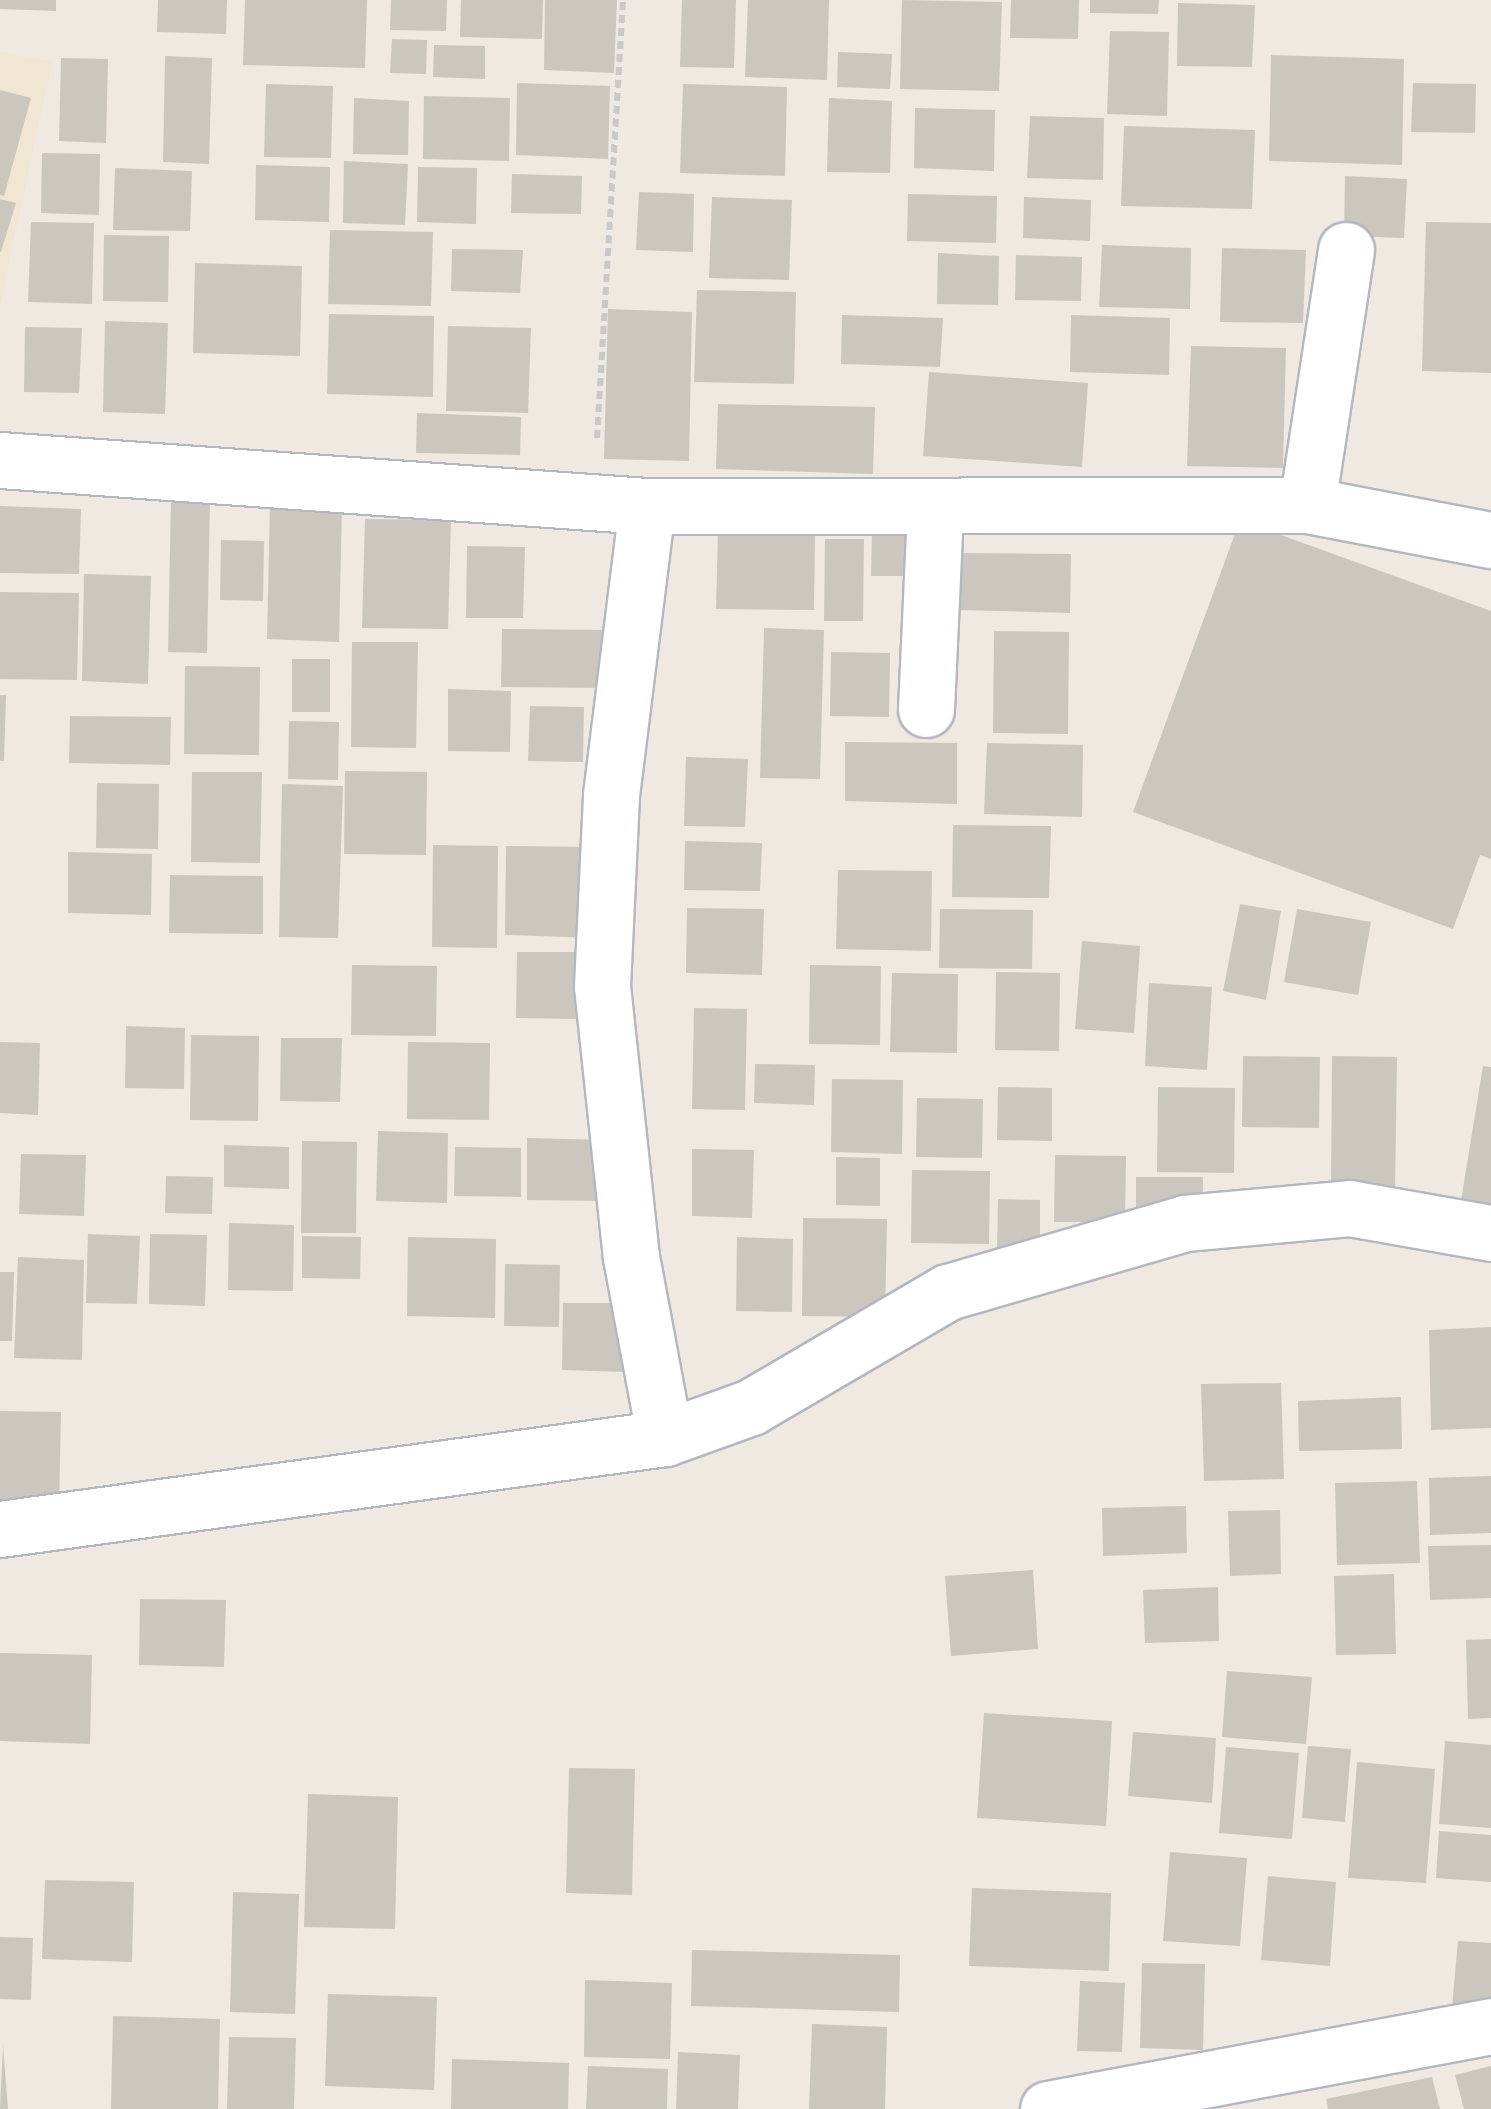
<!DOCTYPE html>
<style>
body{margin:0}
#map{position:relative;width:1491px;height:2109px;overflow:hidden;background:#efe9e1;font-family:Signika,sans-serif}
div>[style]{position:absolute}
.education>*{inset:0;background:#f0e6d1}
.building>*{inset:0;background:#cbc7bf}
.path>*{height:6px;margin-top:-3px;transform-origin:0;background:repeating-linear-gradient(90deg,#c9c9c9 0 8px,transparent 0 13px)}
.roads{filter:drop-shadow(2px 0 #b4b7c1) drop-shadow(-2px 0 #b4b7c1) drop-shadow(0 2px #b4b7c1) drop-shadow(0 -2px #b4b7c1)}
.minor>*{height:55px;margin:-27.5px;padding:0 27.5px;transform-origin:27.5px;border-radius:27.5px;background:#fff}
span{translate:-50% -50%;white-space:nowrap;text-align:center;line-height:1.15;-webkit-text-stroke:8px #fff;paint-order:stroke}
</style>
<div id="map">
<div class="education">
<div style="clip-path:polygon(0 52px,52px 61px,0 305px)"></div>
</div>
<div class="building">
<div style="clip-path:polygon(0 0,56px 0,56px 11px,0 9px)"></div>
<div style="clip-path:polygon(158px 0,227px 0,226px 34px,157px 32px)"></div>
<div style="clip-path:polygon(245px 0,367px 0,365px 68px,243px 65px)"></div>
<div style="clip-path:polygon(391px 0,447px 0,446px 31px,390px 30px)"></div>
<div style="clip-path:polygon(461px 0,543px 0,542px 39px,460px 37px)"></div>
<div style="clip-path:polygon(545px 0,617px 0,614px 73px,544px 70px)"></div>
<div style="clip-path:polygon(682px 0,736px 0,734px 68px,680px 67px)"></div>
<div style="clip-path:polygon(748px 0,829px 0,827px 80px,745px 77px)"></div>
<div style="clip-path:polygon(902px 0,1002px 2px,999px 91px,900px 89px)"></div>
<div style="clip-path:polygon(1011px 0,1079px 0,1078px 39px,1010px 38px)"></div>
<div style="clip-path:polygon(1090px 0,1159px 0,1158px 14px,1090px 13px)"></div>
<div style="clip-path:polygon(1178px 3px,1255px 5px,1252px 67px,1177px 66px)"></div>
<div style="clip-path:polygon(1110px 31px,1169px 32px,1167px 116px,1107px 114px)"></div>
<div style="clip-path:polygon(392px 39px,427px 40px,426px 74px,390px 73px)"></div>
<div style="clip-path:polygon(434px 45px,485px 46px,485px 79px,433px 77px)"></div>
<div style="clip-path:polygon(838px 52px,892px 54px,890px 89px,837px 87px)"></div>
<div style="clip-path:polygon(1271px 55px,1404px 59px,1402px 165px,1269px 161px)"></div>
<div style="clip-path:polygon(165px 56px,212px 58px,209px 164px,163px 162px)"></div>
<div style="clip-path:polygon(61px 58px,108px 59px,106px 143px,59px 141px)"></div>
<div style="clip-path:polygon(517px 83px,610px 86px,608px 159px,516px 155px)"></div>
<div style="clip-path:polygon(1413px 83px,1476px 84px,1475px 133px,1411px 132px)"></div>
<div style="clip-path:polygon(266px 84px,333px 86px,331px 158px,264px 157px)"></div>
<div style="clip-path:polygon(683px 84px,787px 87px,785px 176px,680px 173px)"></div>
<div style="clip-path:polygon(0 90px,31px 98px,4px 196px,0 195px)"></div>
<div style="clip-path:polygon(424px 96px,510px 98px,509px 161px,423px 159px)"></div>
<div style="clip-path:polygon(354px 98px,409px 101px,408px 155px,353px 154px)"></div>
<div style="clip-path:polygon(829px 98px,892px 101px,890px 173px,827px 172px)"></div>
<div style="clip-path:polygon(915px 108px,995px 110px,994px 171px,914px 168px)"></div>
<div style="clip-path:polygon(1030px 116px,1104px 118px,1103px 180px,1027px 178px)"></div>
<div style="clip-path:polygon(1124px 126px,1255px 130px,1252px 209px,1121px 206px)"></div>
<div style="clip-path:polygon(42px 153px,100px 154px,99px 215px,41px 213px)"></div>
<div style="clip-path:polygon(344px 161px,408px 164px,405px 225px,343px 223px)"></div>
<div style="clip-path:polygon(256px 165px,330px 167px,329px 222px,255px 220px)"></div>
<div style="clip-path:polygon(418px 167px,477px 168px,476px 224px,417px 222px)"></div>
<div style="clip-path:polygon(115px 168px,192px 171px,190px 231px,113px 230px)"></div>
<div style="clip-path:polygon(512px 174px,582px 176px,581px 214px,511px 213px)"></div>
<div style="clip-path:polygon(1345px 176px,1407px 179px,1404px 238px,1344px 236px)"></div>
<div style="clip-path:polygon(639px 192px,694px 194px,693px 252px,636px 250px)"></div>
<div style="clip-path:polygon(908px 194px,997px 196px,996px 243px,907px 241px)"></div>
<div style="clip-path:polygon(712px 197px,792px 200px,789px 280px,709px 278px)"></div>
<div style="clip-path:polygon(1024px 197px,1091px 200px,1090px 241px,1023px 238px)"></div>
<div style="clip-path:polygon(0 199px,16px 203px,1px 252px,0 252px)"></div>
<div style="clip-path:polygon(31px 222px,94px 223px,92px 304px,28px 302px)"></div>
<div style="clip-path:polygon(1426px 222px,1491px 223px,1491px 373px,1422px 371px)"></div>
<div style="clip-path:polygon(330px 230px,433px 232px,431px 306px,328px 304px)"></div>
<div style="clip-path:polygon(104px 235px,169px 236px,168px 302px,103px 301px)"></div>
<div style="clip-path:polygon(1102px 245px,1191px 248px,1190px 309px,1099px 307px)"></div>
<div style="clip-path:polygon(1222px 248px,1306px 250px,1303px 323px,1220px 322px)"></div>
<div style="clip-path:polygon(452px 249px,523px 250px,520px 293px,451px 291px)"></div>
<div style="clip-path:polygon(938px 253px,999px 256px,998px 305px,937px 304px)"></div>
<div style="clip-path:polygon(1016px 255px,1082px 257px,1081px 301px,1015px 300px)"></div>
<div style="clip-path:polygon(195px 263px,302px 266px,300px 356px,193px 353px)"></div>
<div style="clip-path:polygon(697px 290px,796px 292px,794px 384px,694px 382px)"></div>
<div style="clip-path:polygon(608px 309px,692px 312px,689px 461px,604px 459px)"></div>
<div style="clip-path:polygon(329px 314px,434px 316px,433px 397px,327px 394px)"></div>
<div style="clip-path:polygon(842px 315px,943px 318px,940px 367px,841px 364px)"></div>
<div style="clip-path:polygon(1071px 315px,1170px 318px,1169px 375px,1070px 372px)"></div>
<div style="clip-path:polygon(105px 321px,168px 323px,165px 414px,103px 412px)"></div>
<div style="clip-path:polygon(448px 326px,531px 328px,528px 413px,446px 411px)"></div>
<div style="clip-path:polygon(25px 327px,82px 328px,79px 393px,24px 392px)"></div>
<div style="clip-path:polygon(1191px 346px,1286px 348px,1283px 468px,1187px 466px)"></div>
<div style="clip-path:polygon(929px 372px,1088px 383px,1082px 467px,923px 456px)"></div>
<div style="clip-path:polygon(718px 404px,875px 407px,873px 474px,716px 469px)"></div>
<div style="clip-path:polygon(417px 413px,521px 417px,520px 455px,416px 453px)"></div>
<div style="clip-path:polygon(171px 498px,210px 499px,207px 653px,168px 652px)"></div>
<div style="clip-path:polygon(270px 504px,342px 505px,339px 642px,267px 639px)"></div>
<div style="clip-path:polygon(0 506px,81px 509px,79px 574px,0 573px)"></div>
<div style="clip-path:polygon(365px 519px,451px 520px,448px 629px,362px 628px)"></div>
<div style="clip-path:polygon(1240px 520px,1491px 611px,1491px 859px,1480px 855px,1453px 929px,1133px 812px)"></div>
<div style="clip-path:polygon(872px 531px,910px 531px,909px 576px,871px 576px)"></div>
<div style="clip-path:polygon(718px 532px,815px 534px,814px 610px,716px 609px)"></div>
<div style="clip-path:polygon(825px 539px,864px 539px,863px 621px,824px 621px)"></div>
<div style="clip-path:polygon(221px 540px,264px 541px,263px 601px,220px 600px)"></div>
<div style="clip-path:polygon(467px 546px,525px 547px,523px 618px,466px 618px)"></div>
<div style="clip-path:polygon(960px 553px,1071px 554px,1070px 613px,959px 610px)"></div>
<div style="clip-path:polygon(84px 574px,151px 576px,148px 684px,82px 681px)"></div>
<div style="clip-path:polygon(0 592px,79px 593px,77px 680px,0 679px)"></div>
<div style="clip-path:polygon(764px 628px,824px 630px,820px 779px,760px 778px)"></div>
<div style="clip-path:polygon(502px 629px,608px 630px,608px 688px,501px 687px)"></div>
<div style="clip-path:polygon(994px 631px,1069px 632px,1068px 734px,993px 733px)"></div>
<div style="clip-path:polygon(352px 642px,418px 642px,416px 748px,351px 747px)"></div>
<div style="clip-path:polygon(831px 652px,890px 653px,889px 717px,830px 716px)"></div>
<div style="clip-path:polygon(292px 659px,330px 659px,330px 712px,292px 712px)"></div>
<div style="clip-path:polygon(185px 666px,260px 667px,259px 755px,184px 754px)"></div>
<div style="clip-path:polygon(448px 689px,511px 691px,510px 752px,448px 751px)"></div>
<div style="clip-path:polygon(0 695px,6px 695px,4px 761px,0 761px)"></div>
<div style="clip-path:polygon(530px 706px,584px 707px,583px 762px,528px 761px)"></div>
<div style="clip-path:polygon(70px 716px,171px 717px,170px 765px,69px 763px)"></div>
<div style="clip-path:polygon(289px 721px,339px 722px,338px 780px,288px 779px)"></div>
<div style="clip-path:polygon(845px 742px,957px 743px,957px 804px,845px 801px)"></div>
<div style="clip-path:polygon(987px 743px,1083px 745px,1082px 817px,984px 814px)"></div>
<div style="clip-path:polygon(686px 757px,748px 759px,745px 827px,684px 826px)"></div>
<div style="clip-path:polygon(345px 771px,427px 772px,426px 855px,344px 854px)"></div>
<div style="clip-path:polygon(192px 772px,262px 772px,260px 863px,191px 862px)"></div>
<div style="clip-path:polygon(97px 783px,159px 784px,158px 849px,96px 848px)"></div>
<div style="clip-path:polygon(282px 784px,343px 786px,338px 938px,279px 937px)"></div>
<div style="clip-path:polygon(953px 825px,1051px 826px,1049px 898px,952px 897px)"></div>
<div style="clip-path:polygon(685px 841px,762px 843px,760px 891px,684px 890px)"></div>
<div style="clip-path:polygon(433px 845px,498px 846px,497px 948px,432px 947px)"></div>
<div style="clip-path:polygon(506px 846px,596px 847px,595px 938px,505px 935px)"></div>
<div style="clip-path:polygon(68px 852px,152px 854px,151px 915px,68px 913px)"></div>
<div style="clip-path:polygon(838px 870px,932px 871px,931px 951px,836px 949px)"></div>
<div style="clip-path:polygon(170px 875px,263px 876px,263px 934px,169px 933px)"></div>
<div style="clip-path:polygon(1240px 904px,1281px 911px,1266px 1000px,1223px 991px)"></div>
<div style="clip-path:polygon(687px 908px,764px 909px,762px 975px,686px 973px)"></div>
<div style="clip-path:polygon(940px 909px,1033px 910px,1032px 969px,939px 968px)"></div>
<div style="clip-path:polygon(1297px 909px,1371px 922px,1358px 995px,1284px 982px)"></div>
<div style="clip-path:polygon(1082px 941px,1140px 946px,1134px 1033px,1075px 1029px)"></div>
<div style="clip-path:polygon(517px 952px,582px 952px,581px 1019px,516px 1018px)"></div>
<div style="clip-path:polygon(352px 965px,437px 966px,436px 1036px,351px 1035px)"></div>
<div style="clip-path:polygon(810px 965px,881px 966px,880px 1045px,809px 1044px)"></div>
<div style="clip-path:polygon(996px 972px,1060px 973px,1059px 1051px,995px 1050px)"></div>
<div style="clip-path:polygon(892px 973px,958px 974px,957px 1053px,890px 1052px)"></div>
<div style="clip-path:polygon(1149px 983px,1212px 987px,1207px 1070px,1145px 1066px)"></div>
<div style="clip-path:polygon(694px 1008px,747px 1009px,745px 1110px,692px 1109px)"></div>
<div style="clip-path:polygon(126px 1026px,185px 1028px,184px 1089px,125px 1088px)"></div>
<div style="clip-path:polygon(191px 1035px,259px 1036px,258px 1121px,190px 1120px)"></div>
<div style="clip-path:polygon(281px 1038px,342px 1038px,340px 1102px,280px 1101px)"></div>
<div style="clip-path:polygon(0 1042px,40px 1043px,38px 1115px,0 1113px)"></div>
<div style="clip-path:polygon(408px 1042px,490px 1043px,489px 1120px,407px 1119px)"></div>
<div style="clip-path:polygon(1243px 1056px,1320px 1057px,1319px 1128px,1242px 1127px)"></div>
<div style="clip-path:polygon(1332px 1056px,1397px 1057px,1395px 1191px,1331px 1190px)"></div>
<div style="clip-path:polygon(755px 1064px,815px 1065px,814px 1105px,754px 1103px)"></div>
<div style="clip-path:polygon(1483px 1066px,1491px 1067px,1491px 1224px,1458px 1219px)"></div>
<div style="clip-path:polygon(832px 1079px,903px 1080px,902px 1154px,831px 1152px)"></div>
<div style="clip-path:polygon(998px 1087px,1052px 1088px,1052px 1141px,997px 1140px)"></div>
<div style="clip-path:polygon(1158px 1087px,1235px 1088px,1234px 1173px,1157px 1172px)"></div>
<div style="clip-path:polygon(917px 1098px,983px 1099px,982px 1158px,916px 1157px)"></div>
<div style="clip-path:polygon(378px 1131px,448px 1133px,447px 1203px,376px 1201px)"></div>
<div style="clip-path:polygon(527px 1138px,605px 1140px,604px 1201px,527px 1200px)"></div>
<div style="clip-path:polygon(302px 1141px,357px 1142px,356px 1233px,301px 1233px)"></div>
<div style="clip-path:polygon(224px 1145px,289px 1147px,289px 1189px,224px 1187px)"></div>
<div style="clip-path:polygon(455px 1147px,521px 1148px,521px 1197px,454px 1196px)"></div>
<div style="clip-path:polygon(692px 1149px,754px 1150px,752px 1218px,692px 1216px)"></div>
<div style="clip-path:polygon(21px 1154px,86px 1155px,84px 1216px,19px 1214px)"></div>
<div style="clip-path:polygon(1055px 1155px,1126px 1156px,1125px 1222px,1054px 1222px)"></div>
<div style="clip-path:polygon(836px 1157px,880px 1158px,880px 1206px,836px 1205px)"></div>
<div style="clip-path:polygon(912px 1170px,990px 1171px,989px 1244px,911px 1243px)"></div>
<div style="clip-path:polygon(166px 1176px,213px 1177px,212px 1214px,165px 1213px)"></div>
<div style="clip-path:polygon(1136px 1177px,1203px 1177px,1203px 1216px,1136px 1215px)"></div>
<div style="clip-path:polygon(998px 1199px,1040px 1200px,1040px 1253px,997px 1251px)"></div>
<div style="clip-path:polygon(803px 1218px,887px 1219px,885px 1317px,802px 1316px)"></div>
<div style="clip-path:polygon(229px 1223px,294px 1225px,293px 1291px,228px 1290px)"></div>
<div style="clip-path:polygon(88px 1234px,140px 1236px,137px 1304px,86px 1303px)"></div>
<div style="clip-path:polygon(150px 1234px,207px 1235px,205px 1306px,149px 1304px)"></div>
<div style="clip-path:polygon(302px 1236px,361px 1237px,360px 1279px,302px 1278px)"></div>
<div style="clip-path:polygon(408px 1237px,496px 1239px,495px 1318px,407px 1316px)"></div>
<div style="clip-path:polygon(737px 1237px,793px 1239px,792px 1312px,736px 1311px)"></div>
<div style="clip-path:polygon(18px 1257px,84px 1260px,82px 1360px,14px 1358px)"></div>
<div style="clip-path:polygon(505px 1264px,560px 1265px,559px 1327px,504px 1326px)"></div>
<div style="clip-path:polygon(0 1272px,14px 1272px,12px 1341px,0 1341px)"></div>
<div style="clip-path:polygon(563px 1303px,626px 1303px,625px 1372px,562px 1370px)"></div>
<div style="clip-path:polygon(1491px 1327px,1491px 1428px,1431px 1430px,1429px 1330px)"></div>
<div style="clip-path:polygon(1281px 1383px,1284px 1479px,1204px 1481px,1201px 1384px)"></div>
<div style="clip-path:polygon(1401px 1397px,1402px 1449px,1299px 1451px,1298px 1401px)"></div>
<div style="clip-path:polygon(0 1411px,61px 1412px,59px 1510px,0 1509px)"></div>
<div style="clip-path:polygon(1491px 1476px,1491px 1533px,1430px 1535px,1429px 1478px)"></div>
<div style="clip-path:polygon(1417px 1481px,1420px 1563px,1337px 1565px,1335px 1483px)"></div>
<div style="clip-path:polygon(1186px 1506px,1187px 1553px,1103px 1556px,1102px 1508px)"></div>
<div style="clip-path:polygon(1280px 1510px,1281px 1574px,1230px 1576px,1228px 1511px)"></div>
<div style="clip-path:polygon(1491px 1545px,1491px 1598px,1430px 1600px,1428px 1546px)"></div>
<div style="clip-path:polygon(1033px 1570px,1038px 1649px,951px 1656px,945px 1576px)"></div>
<div style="clip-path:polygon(1394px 1574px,1396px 1654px,1336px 1655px,1334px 1576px)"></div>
<div style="clip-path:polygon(1218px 1587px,1219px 1641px,1145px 1643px,1143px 1590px)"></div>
<div style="clip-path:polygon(140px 1599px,226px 1600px,224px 1667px,139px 1665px)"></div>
<div style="clip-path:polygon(1491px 1639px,1491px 1718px,1468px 1719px,1466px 1640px)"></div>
<div style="clip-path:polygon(0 1653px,92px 1655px,90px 1744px,0 1741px)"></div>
<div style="clip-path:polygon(1227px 1671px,1312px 1677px,1306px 1744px,1222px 1737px)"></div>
<div style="clip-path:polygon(984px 1713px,1112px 1721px,1106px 1826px,977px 1818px)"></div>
<div style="clip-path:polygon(1133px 1732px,1216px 1738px,1212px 1803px,1128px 1796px)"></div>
<div style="clip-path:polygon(1445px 1741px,1491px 1745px,1491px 1828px,1439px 1824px)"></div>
<div style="clip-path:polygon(1308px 1746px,1351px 1749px,1345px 1822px,1302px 1818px)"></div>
<div style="clip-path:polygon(1226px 1747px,1299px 1753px,1292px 1839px,1219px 1833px)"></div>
<div style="clip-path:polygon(1357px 1762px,1435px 1769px,1426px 1883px,1348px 1878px)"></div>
<div style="clip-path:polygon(569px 1768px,635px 1769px,632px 1895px,566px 1893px)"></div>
<div style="clip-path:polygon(308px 1794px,398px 1797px,395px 1929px,304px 1927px)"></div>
<div style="clip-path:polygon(1439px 1831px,1491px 1835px,1491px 1882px,1436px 1878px)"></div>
<div style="clip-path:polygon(1170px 1852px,1247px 1858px,1240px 1946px,1163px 1941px)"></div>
<div style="clip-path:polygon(1268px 1876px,1336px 1882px,1330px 1966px,1261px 1960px)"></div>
<div style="clip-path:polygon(45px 1880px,134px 1882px,132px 1962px,42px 1959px)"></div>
<div style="clip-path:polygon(972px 1888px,1111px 1893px,1109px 1971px,969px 1966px)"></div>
<div style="clip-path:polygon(233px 1892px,299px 1894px,295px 2014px,230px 2012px)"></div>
<div style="clip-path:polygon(0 1937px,33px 1938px,31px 2000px,0 1999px)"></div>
<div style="clip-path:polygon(1458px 1941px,1491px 1943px,1491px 2010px,1452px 2007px)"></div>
<div style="clip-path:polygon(692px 1950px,900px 1955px,899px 2012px,691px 2006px)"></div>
<div style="clip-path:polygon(1142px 1963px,1205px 1964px,1203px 2050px,1140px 2048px)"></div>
<div style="clip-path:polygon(585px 1980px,672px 1983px,670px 2059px,584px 2057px)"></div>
<div style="clip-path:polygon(1080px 1981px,1125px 1983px,1122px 2052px,1077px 2051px)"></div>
<div style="clip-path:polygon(328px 1994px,437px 1997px,434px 2090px,325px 2086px)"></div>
<div style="clip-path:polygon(113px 2016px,220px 2019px,218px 2109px,111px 2109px)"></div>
<div style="clip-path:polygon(812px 2024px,887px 2027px,885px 2109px,809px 2109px)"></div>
<div style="clip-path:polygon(229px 2037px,296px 2038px,294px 2109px,227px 2109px)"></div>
<div style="clip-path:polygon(3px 2045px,8px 2109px,0 2109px)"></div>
<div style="clip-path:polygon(678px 2052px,740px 2055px,738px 2109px,676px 2109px)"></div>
<div style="clip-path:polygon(452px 2059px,569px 2063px,568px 2109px,451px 2109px)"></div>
<div style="clip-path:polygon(588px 2066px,668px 2069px,667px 2109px,586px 2109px)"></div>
<div style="clip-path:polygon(1491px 2066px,1491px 2109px,1464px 2109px,1455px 2075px)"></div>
<div style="clip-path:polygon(1432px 2077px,1440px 2109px,1328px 2109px,1326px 2099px)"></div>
</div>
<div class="path">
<div style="left:597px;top:438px;width:439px;rotate:-86.6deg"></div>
</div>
<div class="roads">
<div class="minor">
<div style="left:0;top:460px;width:649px;rotate:4.07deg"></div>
<div style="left:647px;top:506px;width:660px;rotate:-0.09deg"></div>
<div style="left:1307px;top:505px;width:187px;rotate:10.8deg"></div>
<div style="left:1307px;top:505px;width:258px;rotate:-81.3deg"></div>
<div style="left:647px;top:506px;width:292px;rotate:97.1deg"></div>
<div style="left:611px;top:796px;width:190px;rotate:92.7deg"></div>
<div style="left:602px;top:986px;width:273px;rotate:83.9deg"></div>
<div style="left:631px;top:1257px;width:184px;rotate:79.4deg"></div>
<div style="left:926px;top:709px;width:201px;rotate:-87.4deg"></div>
<div style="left:0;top:1529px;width:671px;rotate:-7.79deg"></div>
<div style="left:665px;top:1438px;width:91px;rotate:-19.8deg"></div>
<div style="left:751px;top:1407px;width:228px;rotate:-30.3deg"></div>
<div style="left:948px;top:1292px;width:247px;rotate:-16.2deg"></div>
<div style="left:1185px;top:1223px;width:165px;rotate:-5.2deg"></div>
<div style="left:1349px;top:1208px;width:144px;rotate:10deg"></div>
<div style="left:1048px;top:2109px;width:451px;rotate:-10.6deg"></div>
</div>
</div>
</div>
